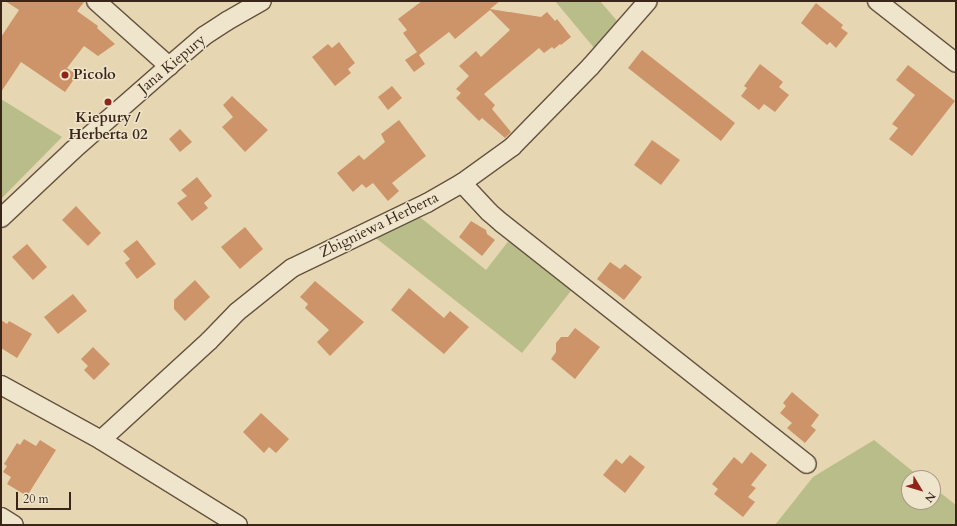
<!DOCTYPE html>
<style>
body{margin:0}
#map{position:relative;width:957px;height:526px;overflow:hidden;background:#e6d7b2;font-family:Cardo,serif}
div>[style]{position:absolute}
.green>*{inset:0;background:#b8bd8a}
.building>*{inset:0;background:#cd9469}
.roads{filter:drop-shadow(1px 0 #65523e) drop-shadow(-1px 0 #65523e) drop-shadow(0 1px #65523e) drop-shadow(0 -1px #65523e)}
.minor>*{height:18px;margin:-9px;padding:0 9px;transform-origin:9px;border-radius:9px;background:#efe5cd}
.dots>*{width:11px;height:11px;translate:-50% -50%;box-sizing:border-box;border:2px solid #efe5cd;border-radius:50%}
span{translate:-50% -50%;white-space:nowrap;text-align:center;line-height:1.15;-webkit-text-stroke:3px #efe5cd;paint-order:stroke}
.street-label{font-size:15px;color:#3a2618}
.poi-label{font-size:15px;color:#3a2618;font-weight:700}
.left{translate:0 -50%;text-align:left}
.frame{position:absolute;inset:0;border:2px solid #3a2618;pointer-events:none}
.north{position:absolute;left:901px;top:470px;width:40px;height:40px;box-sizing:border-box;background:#efe5cd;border:1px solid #a79985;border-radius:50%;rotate:128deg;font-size:11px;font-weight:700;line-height:16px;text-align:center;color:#3a2618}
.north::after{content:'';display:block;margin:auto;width:14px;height:18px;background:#8f2418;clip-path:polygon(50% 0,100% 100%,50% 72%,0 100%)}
.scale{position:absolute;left:16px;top:492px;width:55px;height:18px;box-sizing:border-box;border:2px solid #3a2618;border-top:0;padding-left:5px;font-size:12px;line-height:14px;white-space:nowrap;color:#3a2618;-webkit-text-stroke:3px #efe5cd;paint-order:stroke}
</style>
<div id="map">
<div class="green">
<div style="clip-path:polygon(555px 1px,600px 1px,618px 22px,595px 49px)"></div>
<div style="clip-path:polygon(1px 99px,62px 137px,1px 199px)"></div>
<div style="clip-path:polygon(416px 214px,486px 270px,510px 239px,574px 287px,522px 353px,372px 235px)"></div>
<div style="clip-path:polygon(874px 440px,921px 478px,909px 478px,909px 502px,933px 502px,933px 487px,956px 505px,956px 525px,775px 525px,813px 477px)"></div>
</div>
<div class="building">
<div style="clip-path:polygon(5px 1px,85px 1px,77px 11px,98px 26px,97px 28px,115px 44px,98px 56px,84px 46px,67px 68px,77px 75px,65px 92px,21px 62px,1px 92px,1px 37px,19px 10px)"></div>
<div style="clip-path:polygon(422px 1px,500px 1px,490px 9px,541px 17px,547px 12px,555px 21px,557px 19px,571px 37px,561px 45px,560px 44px,554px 49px,552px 47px,544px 53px,539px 48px,484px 94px,495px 105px,492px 109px,511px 132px,505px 138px,482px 118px,479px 121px,456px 98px,461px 93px,456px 89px,469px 76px,459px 66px,476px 51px,481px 57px,510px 30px,490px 10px,455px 39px,449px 32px,419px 55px,425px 64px,414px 72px,405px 60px,417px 52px,403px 33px,407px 30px,398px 19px)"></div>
<div style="clip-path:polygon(816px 3px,843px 25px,841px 28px,848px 33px,836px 48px,830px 42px,827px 45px,801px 23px)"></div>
<div style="clip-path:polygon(339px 42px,355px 63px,348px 69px,351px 73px,335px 86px,312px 57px,328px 44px,332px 48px)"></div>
<div style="clip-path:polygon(642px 50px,735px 123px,721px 141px,628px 68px)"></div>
<div style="clip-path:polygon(760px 64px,783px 82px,779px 87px,789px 95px,775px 112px,764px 104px,759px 110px,741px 96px,747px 88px,744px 86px)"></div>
<div style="clip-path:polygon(908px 65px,955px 101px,912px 156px,889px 139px,898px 128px,892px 124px,915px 95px,896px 80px)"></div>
<div style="clip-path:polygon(392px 86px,402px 98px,388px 110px,378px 97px)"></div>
<div style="clip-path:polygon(232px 96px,268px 130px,245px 152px,222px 127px,233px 117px,223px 105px)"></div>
<div style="clip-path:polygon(399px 120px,426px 156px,392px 183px,399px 191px,388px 201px,373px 183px,366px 188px,362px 184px,353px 192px,337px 173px,359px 155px,364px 160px,385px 142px,381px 134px)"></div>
<div style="clip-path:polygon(180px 129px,192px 142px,180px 152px,169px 139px)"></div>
<div style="clip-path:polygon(652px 140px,680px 160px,661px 185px,634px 165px)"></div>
<div style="clip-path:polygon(197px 177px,212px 196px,204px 203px,208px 208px,192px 221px,177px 203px,187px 196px,181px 190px)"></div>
<div style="clip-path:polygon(76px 206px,101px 233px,88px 246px,62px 220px)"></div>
<div style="clip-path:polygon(471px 221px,486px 230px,487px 234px,495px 240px,482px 256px,459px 237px)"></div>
<div style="clip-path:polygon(245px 227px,263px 249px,240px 269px,221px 247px)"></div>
<div style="clip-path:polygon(137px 240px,156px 264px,137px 279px,125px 263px,130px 259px,123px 251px)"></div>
<div style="clip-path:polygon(27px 244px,47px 267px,33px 280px,12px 257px)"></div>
<div style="clip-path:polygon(610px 262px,620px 269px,625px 264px,642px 277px,624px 300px,597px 279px)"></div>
<div style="clip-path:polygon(195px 280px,210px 297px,185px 321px,174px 309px,174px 300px)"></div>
<div style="clip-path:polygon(315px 281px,364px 322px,330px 356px,317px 342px,329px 330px,305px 308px,308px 304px,300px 297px)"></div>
<div style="clip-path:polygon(409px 288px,444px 318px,450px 311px,469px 327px,444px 354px,391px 310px)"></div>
<div style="clip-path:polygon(73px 294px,87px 311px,58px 334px,44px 317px)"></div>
<div style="clip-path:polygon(1px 320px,7px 324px,9px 321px,32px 334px,17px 358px,1px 348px)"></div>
<div style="clip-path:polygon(575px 328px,600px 347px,575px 379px,551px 359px,556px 352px,556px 343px,561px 337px,568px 337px)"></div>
<div style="clip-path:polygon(93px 347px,110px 364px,94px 380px,84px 370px,88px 366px,81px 359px)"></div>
<div style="clip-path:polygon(792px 392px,819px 415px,811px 426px,816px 430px,805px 443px,787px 428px,792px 423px,780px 413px,786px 406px,783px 403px)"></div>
<div style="clip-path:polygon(261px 413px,289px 439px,276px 453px,269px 447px,264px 453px,243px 432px)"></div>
<div style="clip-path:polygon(24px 439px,36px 446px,40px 440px,56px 450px,27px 496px,7px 484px,11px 477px,3px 472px,7px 466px,4px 464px,17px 443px,20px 445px)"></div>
<div style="clip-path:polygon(751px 452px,767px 465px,751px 485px,756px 488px,748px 497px,755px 502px,743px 517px,714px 494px,718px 489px,712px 484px,734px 457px,742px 464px)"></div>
<div style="clip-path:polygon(630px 455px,645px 467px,625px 493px,603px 475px,616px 459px,622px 464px)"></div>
</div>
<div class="roads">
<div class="minor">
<div style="left:96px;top:1px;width:98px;rotate:41.7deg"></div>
<div style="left:877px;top:1px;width:100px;rotate:38.1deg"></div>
<div style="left:462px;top:183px;width:40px;rotate:47deg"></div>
<div style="left:489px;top:212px;width:18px;rotate:41deg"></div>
<div style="left:503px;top:224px;width:387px;rotate:38.3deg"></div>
<div style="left:1px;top:218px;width:98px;rotate:-43.3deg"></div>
<div style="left:72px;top:151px;width:129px;rotate:-41.2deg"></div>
<div style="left:169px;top:66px;width:46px;rotate:-40.6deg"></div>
<div style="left:204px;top:36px;width:27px;rotate:-33deg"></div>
<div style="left:227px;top:21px;width:40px;rotate:-29.7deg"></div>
<div style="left:1px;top:385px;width:114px;rotate:28.8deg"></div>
<div style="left:101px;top:440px;width:161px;rotate:31.8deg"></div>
<div style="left:101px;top:440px;width:147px;rotate:-42.5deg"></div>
<div style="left:209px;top:341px;width:40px;rotate:-46deg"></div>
<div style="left:237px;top:312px;width:70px;rotate:-38.7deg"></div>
<div style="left:292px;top:268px;width:150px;rotate:-25.7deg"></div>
<div style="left:427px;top:203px;width:40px;rotate:-29.7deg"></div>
<div style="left:462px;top:183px;width:62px;rotate:-35.8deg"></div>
<div style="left:512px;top:147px;width:113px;rotate:-45.7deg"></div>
<div style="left:591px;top:66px;width:86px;rotate:-48.8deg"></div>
<div style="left:1px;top:517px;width:15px;rotate:32deg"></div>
</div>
</div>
<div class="dots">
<div style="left:65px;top:75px;background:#8f2418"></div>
<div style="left:108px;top:102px;background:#8f2418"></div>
</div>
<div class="street-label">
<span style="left:172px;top:64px;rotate:-40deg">Jana Kiepury</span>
<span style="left:379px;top:225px;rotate:-26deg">Zbigniewa Herberta</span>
</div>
<div class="poi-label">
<span class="left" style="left:73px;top:75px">Picolo</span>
<span style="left:108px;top:126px">Kiepury /<br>Herberta 02</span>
</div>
<div class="frame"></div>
<div class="north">N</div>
<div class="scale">20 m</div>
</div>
